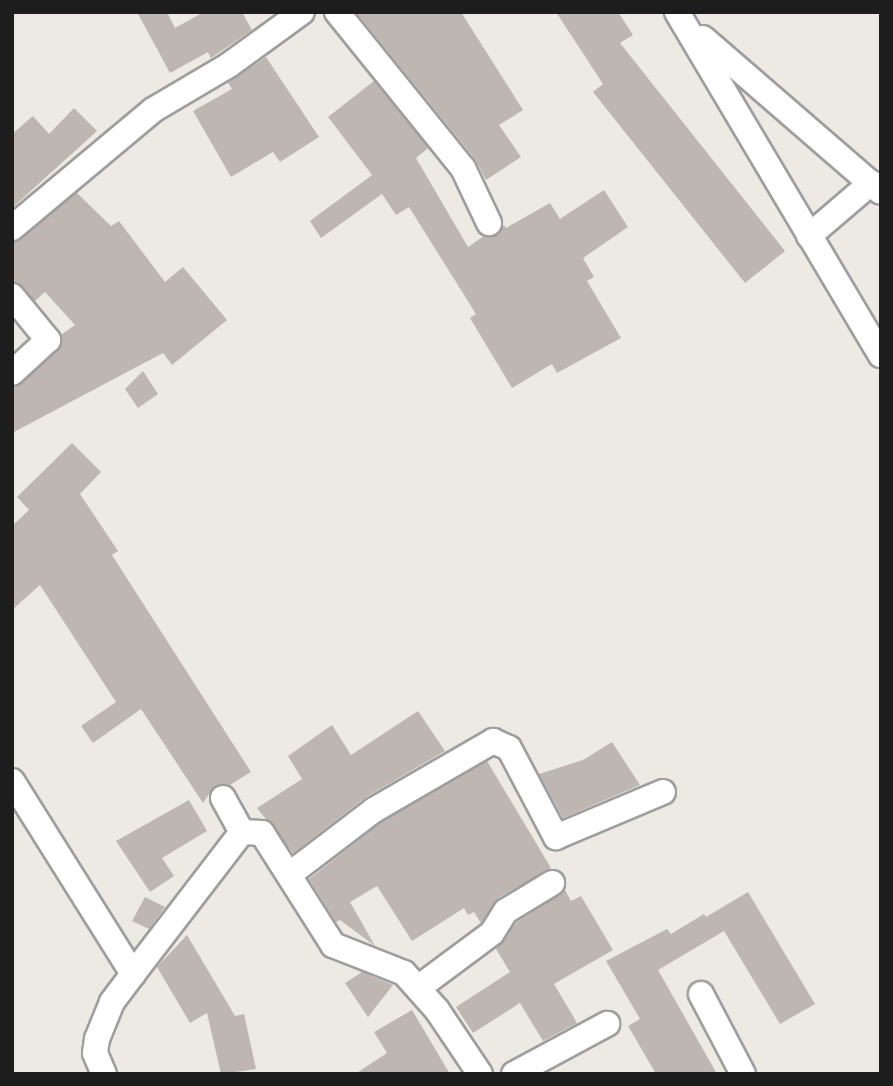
<!DOCTYPE html>
<style>
body{margin:0}
#map{position:relative;width:893px;height:1086px;overflow:hidden;background:#edeae4;font-family:"Fira Sans Condensed",sans-serif}
div>[style]{position:absolute}
.building>*{inset:0;background:#bdb6b1}
.roads{filter:drop-shadow(2px 0 #9e9e9e) drop-shadow(-2px 0 #9e9e9e) drop-shadow(0 2px #9e9e9e) drop-shadow(0 -2px #9e9e9e)}
.minor>*{height:24px;margin:-12px;padding:0 12px;transform-origin:12px;border-radius:12px;background:#fff}
span{translate:-50% -50%;white-space:nowrap;text-align:center;line-height:1.15;-webkit-text-stroke:5px #fff;paint-order:stroke}
.frame{position:absolute;inset:0;border:14px solid #1d1d1d;pointer-events:none}
</style>
<div id="map">
<div class="building">
<div style="clip-path:polygon(137px 12px,167px 12px,175px 28px,204px 12px,242px 12px,252px 30px,211px 58px,208px 52px,170px 73px)"></div>
<div style="clip-path:polygon(356px 12px,461px 12px,523px 110px,499px 125px,521px 157px,486px 180px,475px 159px)"></div>
<div style="clip-path:polygon(556px 12px,618px 12px,633px 35px,620px 43px,785px 251px,745px 283px,593px 92px,603px 84px)"></div>
<div style="clip-path:polygon(266px 57px,319px 137px,280px 162px,273px 152px,231px 177px,193px 111px,232px 89px,228px 83px)"></div>
<div style="clip-path:polygon(374px 81px,428px 148px,416px 158px,468px 247px,484px 236px,496px 236px,504px 225px,506px 228px,550px 203px,560px 219px,604px 190px,628px 227px,583px 258px,594px 277px,587px 281px,621px 338px,557px 373px,552px 364px,512px 388px,470px 318px,476px 314px,409px 207px,396px 215px,382px 194px,321px 238px,310px 221px,372px 175px,328px 117px)"></div>
<div style="clip-path:polygon(74px 108px,97px 131px,12px 208px,12px 134px,33px 116px,49px 134px)"></div>
<div style="clip-path:polygon(77px 193px,111px 226px,119px 221px,165px 282px,183px 267px,227px 320px,172px 365px,163px 353px,12px 433px,12px 387px,58px 351px,61px 335px,75px 325px,45px 292px,35px 301px,12px 281px,12px 243px)"></div>
<div style="clip-path:polygon(143px 371px,158px 394px,138px 408px,125px 389px)"></div>
<div style="clip-path:polygon(72px 443px,101px 472px,80px 494px,118px 551px,112px 555px,251px 772px,230px 785px,215px 785px,203px 803px,141px 709px,93px 743px,81px 726px,116px 702px,40px 585px,12px 610px,12px 526px,29px 510px,17px 497px)"></div>
<div style="clip-path:polygon(418px 711px,445px 751px,366px 797px,293px 853px,257px 808px,302px 779px,288px 756px,332px 725px,351px 755px)"></div>
<div style="clip-path:polygon(612px 742px,640px 785px,563px 818px,539px 774px,583px 760px)"></div>
<div style="clip-path:polygon(487px 761px,551px 868px,498px 898px,481px 923px,474px 912px,468px 915px,464px 908px,412px 941px,377px 886px,350px 902px,375px 946px,340px 920px,336px 922px,309px 879px,382px 822px)"></div>
<div style="clip-path:polygon(189px 800px,207px 831px,162px 858px,174px 876px,150px 892px,116px 841px)"></div>
<div style="clip-path:polygon(565px 890px,571px 901px,581px 896px,613px 950px,554px 984px,577px 1023px,543px 1041px,520px 1003px,473px 1033px,456px 1007px,510px 972px,496px 949px,517px 922px)"></div>
<div style="clip-path:polygon(748px 892px,815px 1004px,780px 1024px,724px 931px,658px 970px,717px 1074px,656px 1074px,628px 1026px,640px 1019px,606px 961px,667px 929px,671px 934px,704px 914px,706px 917px)"></div>
<div style="clip-path:polygon(145px 897px,165px 907px,149px 929px,132px 921px)"></div>
<div style="clip-path:polygon(187px 935px,235px 1016px,244px 1014px,256px 1069px,221px 1074px,207px 1013px,190px 1023px,157px 967px)"></div>
<div style="clip-path:polygon(362px 972px,393px 985px,368px 1017px,345px 983px)"></div>
<div style="clip-path:polygon(412px 1010px,450px 1074px,355px 1074px,387px 1053px,374px 1032px)"></div>
</div>
<div class="roads">
<div class="minor">
<div style="left:337px;top:12px;width:201px;rotate:51.1deg"></div>
<div style="left:463px;top:168px;width:61px;rotate:64.7deg"></div>
<div style="left:677px;top:12px;width:399px;rotate:59.3deg"></div>
<div style="left:703px;top:38px;width:235px;rotate:40.9deg"></div>
<div style="left:12px;top:228px;width:184px;rotate:-39.9deg"></div>
<div style="left:153px;top:110px;width:88px;rotate:-30.6deg"></div>
<div style="left:229px;top:65px;width:90px;rotate:-36deg"></div>
<div style="left:809px;top:236px;width:82px;rotate:-40.5deg"></div>
<div style="left:12px;top:296px;width:57px;rotate:50.7deg"></div>
<div style="left:48px;top:340px;width:49px;rotate:137.5deg"></div>
<div style="left:12px;top:781px;width:228px;rotate:57.9deg"></div>
<div style="left:133px;top:974px;width:35px;rotate:127deg"></div>
<div style="left:112px;top:1002px;width:40px;rotate:112deg"></div>
<div style="left:97px;top:1039px;width:14px;rotate:98deg"></div>
<div style="left:95px;top:1053px;width:23px;rotate:67deg"></div>
<div style="left:223px;top:798px;width:39px;rotate:61deg"></div>
<div style="left:290px;top:874px;width:106px;rotate:-37.3deg"></div>
<div style="left:374px;top:810px;width:138px;rotate:-30.1deg"></div>
<div style="left:493px;top:741px;width:17px;rotate:24deg"></div>
<div style="left:509px;top:748px;width:101px;rotate:62.2deg"></div>
<div style="left:556px;top:837px;width:116px;rotate:-22.8deg"></div>
<div style="left:133px;top:974px;width:179px;rotate:-52.5deg"></div>
<div style="left:242px;top:832px;width:20px;rotate:3deg"></div>
<div style="left:262px;top:833px;width:133px;rotate:57.6deg"></div>
<div style="left:333px;top:945px;width:76px;rotate:21.5deg"></div>
<div style="left:404px;top:973px;width:50px;rotate:48.3deg"></div>
<div style="left:437px;top:1010px;width:77px;rotate:56.1deg"></div>
<div style="left:418px;top:988px;width:92px;rotate:-36.6deg"></div>
<div style="left:492px;top:933px;width:26px;rotate:-58deg"></div>
<div style="left:506px;top:911px;width:54px;rotate:-31.3deg"></div>
<div style="left:701px;top:994px;width:90px;rotate:62.3deg"></div>
<div style="left:514px;top:1074px;width:106px;rotate:-28.3deg"></div>
</div>
</div>
<div class="frame"></div>
</div>
